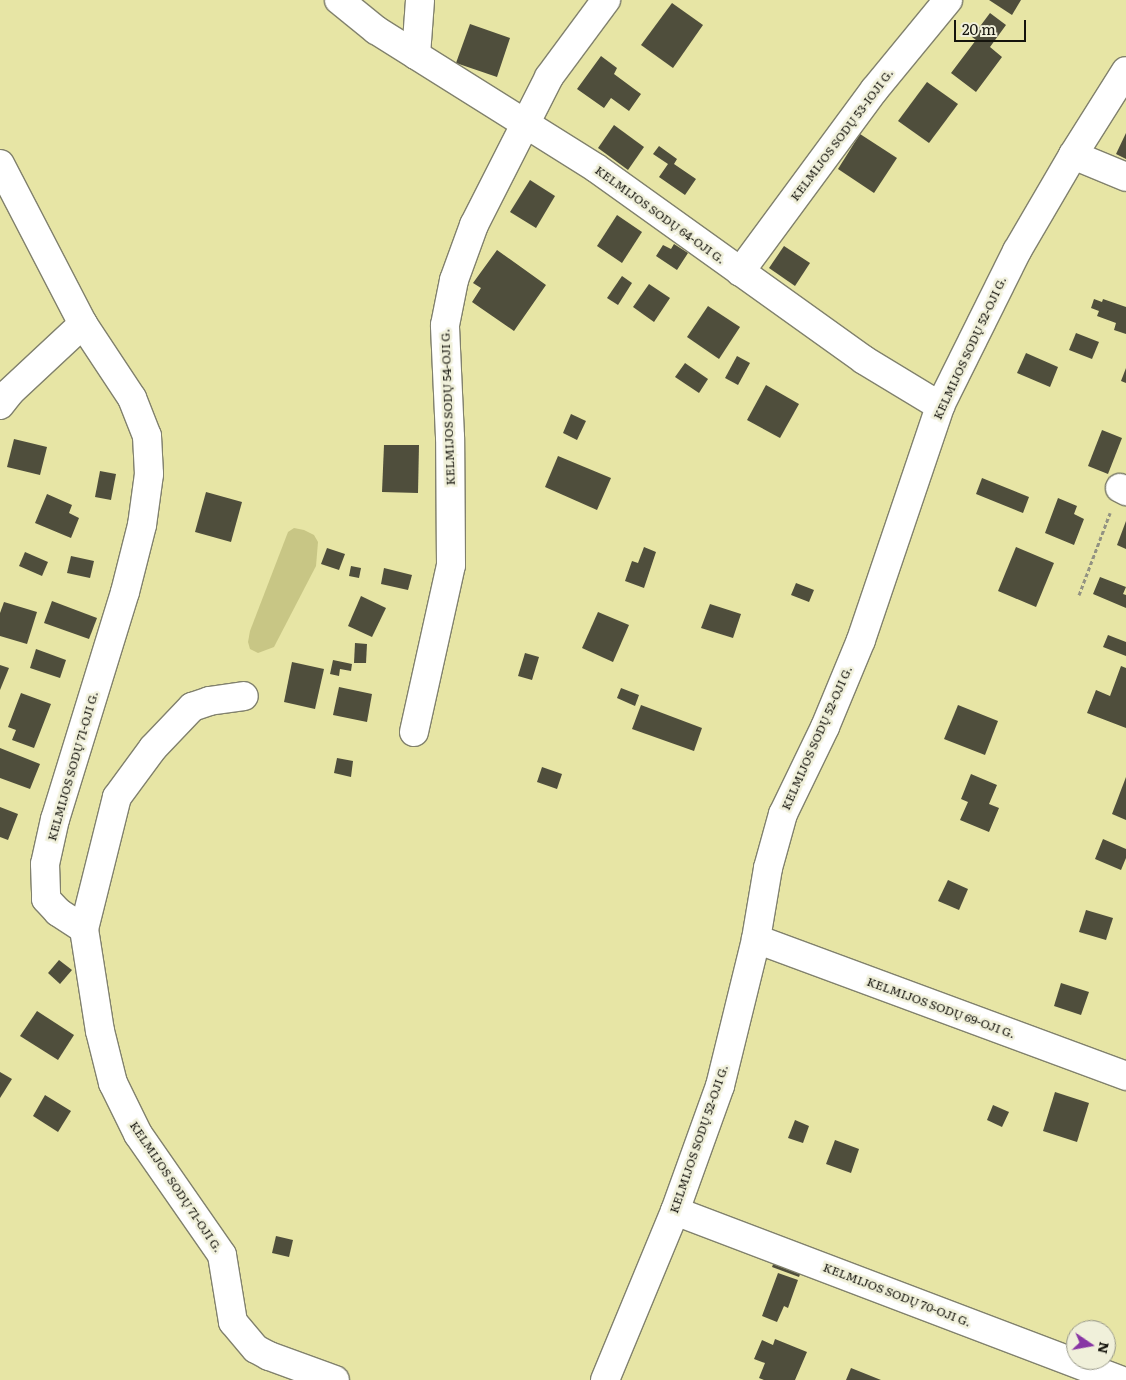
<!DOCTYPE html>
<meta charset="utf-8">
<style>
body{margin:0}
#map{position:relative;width:1126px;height:1380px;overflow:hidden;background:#f0f0da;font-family:Literata,serif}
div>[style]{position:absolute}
.green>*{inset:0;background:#e7e5a5}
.water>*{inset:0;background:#c8c685}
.building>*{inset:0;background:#4f4e3c}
.path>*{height:3px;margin-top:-1.5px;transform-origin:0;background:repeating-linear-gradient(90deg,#929282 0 4px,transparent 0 6.5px)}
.roads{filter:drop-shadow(1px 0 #81816d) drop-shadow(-1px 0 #81816d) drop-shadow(0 1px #81816d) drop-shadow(0 -1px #81816d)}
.minor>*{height:28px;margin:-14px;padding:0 14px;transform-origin:14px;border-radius:14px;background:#fff}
span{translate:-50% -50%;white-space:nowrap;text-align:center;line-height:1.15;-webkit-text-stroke:5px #f0f0da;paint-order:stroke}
.street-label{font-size:12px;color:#15140d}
.north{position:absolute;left:1066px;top:1320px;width:50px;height:50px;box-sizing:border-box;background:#f0f0da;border:1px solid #989888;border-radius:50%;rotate:102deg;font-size:14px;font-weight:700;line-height:20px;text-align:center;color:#15140d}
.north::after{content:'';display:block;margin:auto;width:18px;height:22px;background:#8836a4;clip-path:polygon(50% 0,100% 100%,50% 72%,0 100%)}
.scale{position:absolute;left:954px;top:20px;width:72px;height:22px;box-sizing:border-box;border:2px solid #15140d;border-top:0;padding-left:6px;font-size:15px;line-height:18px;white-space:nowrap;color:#15140d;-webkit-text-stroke:4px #f0f0da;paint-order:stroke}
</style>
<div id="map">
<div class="green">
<div style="clip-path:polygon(evenodd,0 0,1126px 0,1126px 1380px,0 1380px,0 0,1076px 1330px,1106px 1330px,1106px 1360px,1076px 1360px,1076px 1330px)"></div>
</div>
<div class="water">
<div style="clip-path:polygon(294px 528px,304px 530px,314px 535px,318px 542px,316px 566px,274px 647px,258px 653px,250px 649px,248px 642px,250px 631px,288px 532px)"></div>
</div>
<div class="building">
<div style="clip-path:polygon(989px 0,1021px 0,1012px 15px)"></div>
<div style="clip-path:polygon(672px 3px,703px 25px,673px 68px,641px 45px)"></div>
<div style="clip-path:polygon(990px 13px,1006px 25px,990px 47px,1002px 57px,976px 92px,951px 73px,976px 40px,972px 37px)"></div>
<div style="clip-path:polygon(470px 24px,510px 38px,497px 77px,456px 63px)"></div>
<div style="clip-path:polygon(601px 56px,617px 68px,614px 74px,641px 94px,629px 111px,611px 98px,604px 108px,577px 89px)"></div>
<div style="clip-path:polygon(927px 82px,958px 104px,929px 143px,898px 121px)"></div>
<div style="clip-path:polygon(614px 125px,644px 147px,628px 170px,598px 148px)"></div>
<div style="clip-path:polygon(1126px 133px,1126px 159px,1116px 154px)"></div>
<div style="clip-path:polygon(860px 134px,897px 158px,874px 193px,838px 169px)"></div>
<div style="clip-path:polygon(659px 146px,677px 159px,674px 164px,696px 179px,685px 195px,659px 177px,668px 164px,653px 154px)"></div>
<div style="clip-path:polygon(530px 180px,555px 196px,536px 228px,510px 212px)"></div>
<div style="clip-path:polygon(617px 215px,642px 232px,622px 263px,597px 246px)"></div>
<div style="clip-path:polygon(674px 244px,688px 253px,677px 270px,656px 256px,663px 245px,671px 249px)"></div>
<div style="clip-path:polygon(784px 246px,810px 263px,795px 286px,769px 268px)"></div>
<div style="clip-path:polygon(497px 250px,546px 285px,514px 331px,472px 302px,481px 288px,473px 283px)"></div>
<div style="clip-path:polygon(622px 276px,632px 283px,618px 305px,607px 298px)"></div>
<div style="clip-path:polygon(649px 284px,670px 298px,654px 322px,633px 307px)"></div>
<div style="clip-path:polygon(1094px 299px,1102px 302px,1103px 299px,1126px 307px,1126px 334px,1114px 330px,1116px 323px,1097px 316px,1099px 311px,1091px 308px)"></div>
<div style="clip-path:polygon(708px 306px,740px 327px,719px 359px,687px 337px)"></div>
<div style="clip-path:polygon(1076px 333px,1099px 342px,1092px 359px,1069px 350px)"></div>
<div style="clip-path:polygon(1026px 353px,1058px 367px,1050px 387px,1017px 373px)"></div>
<div style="clip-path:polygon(737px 356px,750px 363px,738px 385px,725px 378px)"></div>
<div style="clip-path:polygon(685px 363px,708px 379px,699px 393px,675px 377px)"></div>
<div style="clip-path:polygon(1126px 368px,1126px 383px,1121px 381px)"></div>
<div style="clip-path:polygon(766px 385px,799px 404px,780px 438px,747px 420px)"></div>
<div style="clip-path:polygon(571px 414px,586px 421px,577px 440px,563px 433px)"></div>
<div style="clip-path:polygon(1102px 430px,1122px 438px,1108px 474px,1088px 466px)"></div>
<div style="clip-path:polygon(14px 439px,47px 447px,40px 475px,7px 467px)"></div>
<div style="clip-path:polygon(384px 445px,419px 445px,418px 493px,382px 492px)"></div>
<div style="clip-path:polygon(558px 456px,611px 478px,597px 510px,545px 487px)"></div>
<div style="clip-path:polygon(100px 471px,116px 474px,111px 500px,95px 497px)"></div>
<div style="clip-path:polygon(982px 478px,1029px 497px,1023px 513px,976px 494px)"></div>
<div style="clip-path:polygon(206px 492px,242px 502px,231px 542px,195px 532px)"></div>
<div style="clip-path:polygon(47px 494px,72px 505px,69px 513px,79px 518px,71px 538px,35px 523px)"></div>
<div style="clip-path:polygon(1058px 498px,1077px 506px,1074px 514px,1084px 519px,1074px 545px,1045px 533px)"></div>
<div style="clip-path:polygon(1126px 521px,1126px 549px,1117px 545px)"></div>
<div style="clip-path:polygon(644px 547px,656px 552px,644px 588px,625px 581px,632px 561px,638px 563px)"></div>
<div style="clip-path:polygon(1016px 547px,1054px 563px,1036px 607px,998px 591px)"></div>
<div style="clip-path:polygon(327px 548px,345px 554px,339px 570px,321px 564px)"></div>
<div style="clip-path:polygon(25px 552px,48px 562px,42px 576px,19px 566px)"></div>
<div style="clip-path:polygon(71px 556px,94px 561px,90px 578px,67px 573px)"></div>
<div style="clip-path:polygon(351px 566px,361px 568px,359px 578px,349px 576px)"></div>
<div style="clip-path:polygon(384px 568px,412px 575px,408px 590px,381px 584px)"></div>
<div style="clip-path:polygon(1100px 577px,1126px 587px,1123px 594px,1126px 595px,1126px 608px,1093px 594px)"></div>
<div style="clip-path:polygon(796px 583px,814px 590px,809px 602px,791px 595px)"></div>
<div style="clip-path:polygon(361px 596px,386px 608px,372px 637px,348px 626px)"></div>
<div style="clip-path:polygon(52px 601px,97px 618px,89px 639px,44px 623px)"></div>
<div style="clip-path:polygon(4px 602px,37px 612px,27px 644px,0 636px,0 613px)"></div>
<div style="clip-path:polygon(710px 604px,741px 614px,733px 638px,701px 628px)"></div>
<div style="clip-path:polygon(598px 612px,629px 625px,613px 662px,582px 648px)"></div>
<div style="clip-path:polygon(1108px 635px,1126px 642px,1126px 656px,1103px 647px)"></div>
<div style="clip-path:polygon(355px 643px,367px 644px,366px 663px,354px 663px)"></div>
<div style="clip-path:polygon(36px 649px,66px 660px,60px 678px,30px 668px)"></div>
<div style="clip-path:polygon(525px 653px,539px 657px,532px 680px,518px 676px)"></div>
<div style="clip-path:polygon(333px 660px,352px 664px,351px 671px,340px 669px,339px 676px,330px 674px)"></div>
<div style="clip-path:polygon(292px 662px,324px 669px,315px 709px,284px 702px)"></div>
<div style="clip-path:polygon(0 665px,9px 668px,0 690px)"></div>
<div style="clip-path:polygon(1121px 666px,1126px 668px,1126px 728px,1087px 713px,1096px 690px,1110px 696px)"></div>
<div style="clip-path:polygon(339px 687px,372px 694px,367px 722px,333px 715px)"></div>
<div style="clip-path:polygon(621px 688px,639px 695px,635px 706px,617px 698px)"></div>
<div style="clip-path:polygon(21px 693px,51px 704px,34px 748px,12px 740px,16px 730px,8px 727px)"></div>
<div style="clip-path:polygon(641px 705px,702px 728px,694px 751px,632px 729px)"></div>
<div style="clip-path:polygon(958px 705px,998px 721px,985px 755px,944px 739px)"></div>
<div style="clip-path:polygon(0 748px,40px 764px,30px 789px,0 778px)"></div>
<div style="clip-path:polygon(337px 758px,353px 761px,351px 777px,334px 773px)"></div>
<div style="clip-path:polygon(542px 767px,562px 774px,557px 789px,537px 782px)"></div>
<div style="clip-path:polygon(971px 774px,997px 785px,989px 804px,999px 808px,989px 832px,960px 820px,968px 802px,961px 799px)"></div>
<div style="clip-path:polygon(1126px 777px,1126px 820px,1112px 814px)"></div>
<div style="clip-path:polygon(0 807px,18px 814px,8px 840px,0 837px)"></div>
<div style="clip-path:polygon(1103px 839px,1126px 849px,1126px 858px,1121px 870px,1095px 859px)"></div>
<div style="clip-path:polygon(948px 880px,968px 889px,959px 910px,938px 901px)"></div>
<div style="clip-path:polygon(1086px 910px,1113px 918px,1106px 940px,1079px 932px)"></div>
<div style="clip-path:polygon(59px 960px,72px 970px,60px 984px,48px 973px)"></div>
<div style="clip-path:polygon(1061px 983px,1089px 992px,1081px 1015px,1054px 1006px)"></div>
<div style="clip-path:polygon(37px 1011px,74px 1035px,58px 1060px,20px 1036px)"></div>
<div style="clip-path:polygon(0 1072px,12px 1079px,0 1098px)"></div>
<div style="clip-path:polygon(1055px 1092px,1089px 1103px,1077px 1142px,1043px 1131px)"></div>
<div style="clip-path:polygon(45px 1095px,71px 1111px,58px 1132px,33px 1116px)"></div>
<div style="clip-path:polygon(993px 1105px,1009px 1112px,1002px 1127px,987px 1120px)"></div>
<div style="clip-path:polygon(795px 1120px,809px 1126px,803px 1143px,788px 1138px)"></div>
<div style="clip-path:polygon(835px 1140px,859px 1149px,851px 1173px,826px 1164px)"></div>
<div style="clip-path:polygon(276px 1236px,293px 1240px,289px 1257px,272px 1253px)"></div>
<div style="clip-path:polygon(776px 1257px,803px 1267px,799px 1277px,772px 1267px)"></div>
<div style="clip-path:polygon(778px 1273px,798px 1280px,788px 1308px,784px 1306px,777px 1322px,762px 1316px)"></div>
<div style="clip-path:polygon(775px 1339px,807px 1352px,795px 1380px,764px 1380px,759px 1378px,765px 1363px,754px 1359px,762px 1340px,773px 1345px)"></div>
<div style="clip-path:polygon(851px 1368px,881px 1380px,846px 1380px)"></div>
</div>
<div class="path">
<div style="left:1079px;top:595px;width:88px;rotate:-69.3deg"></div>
</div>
<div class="roads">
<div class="minor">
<div style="left:339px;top:0;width:48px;rotate:39deg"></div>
<div style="left:376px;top:30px;width:260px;rotate:32.1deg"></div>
<div style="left:596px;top:168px;width:330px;rotate:35.6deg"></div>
<div style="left:864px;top:360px;width:89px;rotate:31.2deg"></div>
<div style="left:416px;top:55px;width:55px;rotate:-85.8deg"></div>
<div style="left:1073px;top:155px;width:57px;rotate:22.5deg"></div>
<div style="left:0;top:164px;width:180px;rotate:62.6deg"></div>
<div style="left:740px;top:272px;width:227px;rotate:-53.6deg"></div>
<div style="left:875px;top:89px;width:115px;rotate:-50.6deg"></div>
<div style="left:0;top:405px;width:16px;rotate:-52deg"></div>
<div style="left:10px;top:392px;width:100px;rotate:-43deg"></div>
<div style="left:83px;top:324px;width:89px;rotate:56.5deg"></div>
<div style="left:132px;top:398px;width:41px;rotate:68.5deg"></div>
<div style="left:147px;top:436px;width:38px;rotate:87deg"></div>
<div style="left:149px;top:474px;width:51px;rotate:97.8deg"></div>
<div style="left:142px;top:525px;width:69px;rotate:104.2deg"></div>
<div style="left:125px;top:592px;width:238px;rotate:107.1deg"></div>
<div style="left:55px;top:819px;width:46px;rotate:102.5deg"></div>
<div style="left:45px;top:864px;width:35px;rotate:88deg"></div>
<div style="left:46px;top:899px;width:18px;rotate:47deg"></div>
<div style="left:58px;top:912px;width:31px;rotate:33deg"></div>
<div style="left:84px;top:929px;width:103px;rotate:81.1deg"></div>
<div style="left:100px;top:1031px;width:54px;rotate:76deg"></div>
<div style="left:113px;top:1083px;width:57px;rotate:63.9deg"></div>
<div style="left:138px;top:1134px;width:147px;rotate:55.2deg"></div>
<div style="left:222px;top:1255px;width:68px;rotate:80.7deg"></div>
<div style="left:233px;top:1322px;width:35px;rotate:50deg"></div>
<div style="left:256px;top:1349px;width:15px;rotate:28deg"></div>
<div style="left:269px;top:1356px;width:70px;rotate:20deg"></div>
<div style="left:1120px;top:488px;width:7px;rotate:27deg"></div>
<div style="left:414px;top:732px;width:171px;rotate:-77.5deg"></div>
<div style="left:451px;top:565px;width:128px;rotate:-90.4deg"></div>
<div style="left:450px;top:437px;width:112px;rotate:-92.6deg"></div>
<div style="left:445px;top:325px;width:46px;rotate:-78.7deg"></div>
<div style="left:454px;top:280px;width:59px;rotate:-70deg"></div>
<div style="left:474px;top:225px;width:166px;rotate:-63.1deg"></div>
<div style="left:549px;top:77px;width:96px;rotate:-53.5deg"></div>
<div style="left:84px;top:929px;width:136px;rotate:-76deg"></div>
<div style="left:117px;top:797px;width:61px;rotate:-53.7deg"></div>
<div style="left:153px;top:748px;width:57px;rotate:-46.4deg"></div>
<div style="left:192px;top:707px;width:18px;rotate:-19deg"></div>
<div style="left:209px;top:701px;width:35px;rotate:-8deg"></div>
<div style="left:756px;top:939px;width:395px;rotate:20.3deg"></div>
<div style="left:675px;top:1211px;width:476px;rotate:20.8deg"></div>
<div style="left:605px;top:1380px;width:183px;rotate:-67.5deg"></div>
<div style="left:675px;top:1211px;width:133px;rotate:-70.2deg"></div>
<div style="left:720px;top:1086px;width:151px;rotate:-76.2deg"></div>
<div style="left:756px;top:939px;width:72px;rotate:-80.4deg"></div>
<div style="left:768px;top:868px;width:56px;rotate:-74.5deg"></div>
<div style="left:783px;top:814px;width:97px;rotate:-64.2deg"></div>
<div style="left:825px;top:727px;width:94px;rotate:-67.5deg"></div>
<div style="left:861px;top:640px;width:247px;rotate:-71.3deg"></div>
<div style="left:940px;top:406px;width:173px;rotate:-63.6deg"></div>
<div style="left:1017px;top:251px;width:111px;rotate:-59.7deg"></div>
<div style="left:1073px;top:155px;width:99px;rotate:-57.8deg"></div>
</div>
</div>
<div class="street-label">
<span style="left:842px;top:135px;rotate:-53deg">KELMIJOS SODŲ 53-IOJI G.</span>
<span style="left:660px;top:215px;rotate:36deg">KELMIJOS SODŲ 64-OJI G.</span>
<span style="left:970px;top:348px;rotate:-65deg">KELMIJOS SODŲ 52-OJI G.</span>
<span style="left:448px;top:407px;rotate:-92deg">KELMIJOS SODŲ 54-OJI G.</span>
<span style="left:817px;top:738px;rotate:-66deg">KELMIJOS SODŲ 52-OJI G.</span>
<span style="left:73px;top:766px;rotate:-74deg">KELMIJOS SODŲ 71-OJI G.</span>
<span style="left:941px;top:1008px;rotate:20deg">KELMIJOS SODŲ 69-OJI G.</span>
<span style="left:699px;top:1139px;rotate:-71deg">KELMIJOS SODŲ 52-OJI G.</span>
<span style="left:176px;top:1187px;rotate:56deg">KELMIJOS SODŲ 71-OJI G.</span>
<span style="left:897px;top:1295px;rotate:21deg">KELMIJOS SODŲ 70-OJI G.</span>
</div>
<div class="north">N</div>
<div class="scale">20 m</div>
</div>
